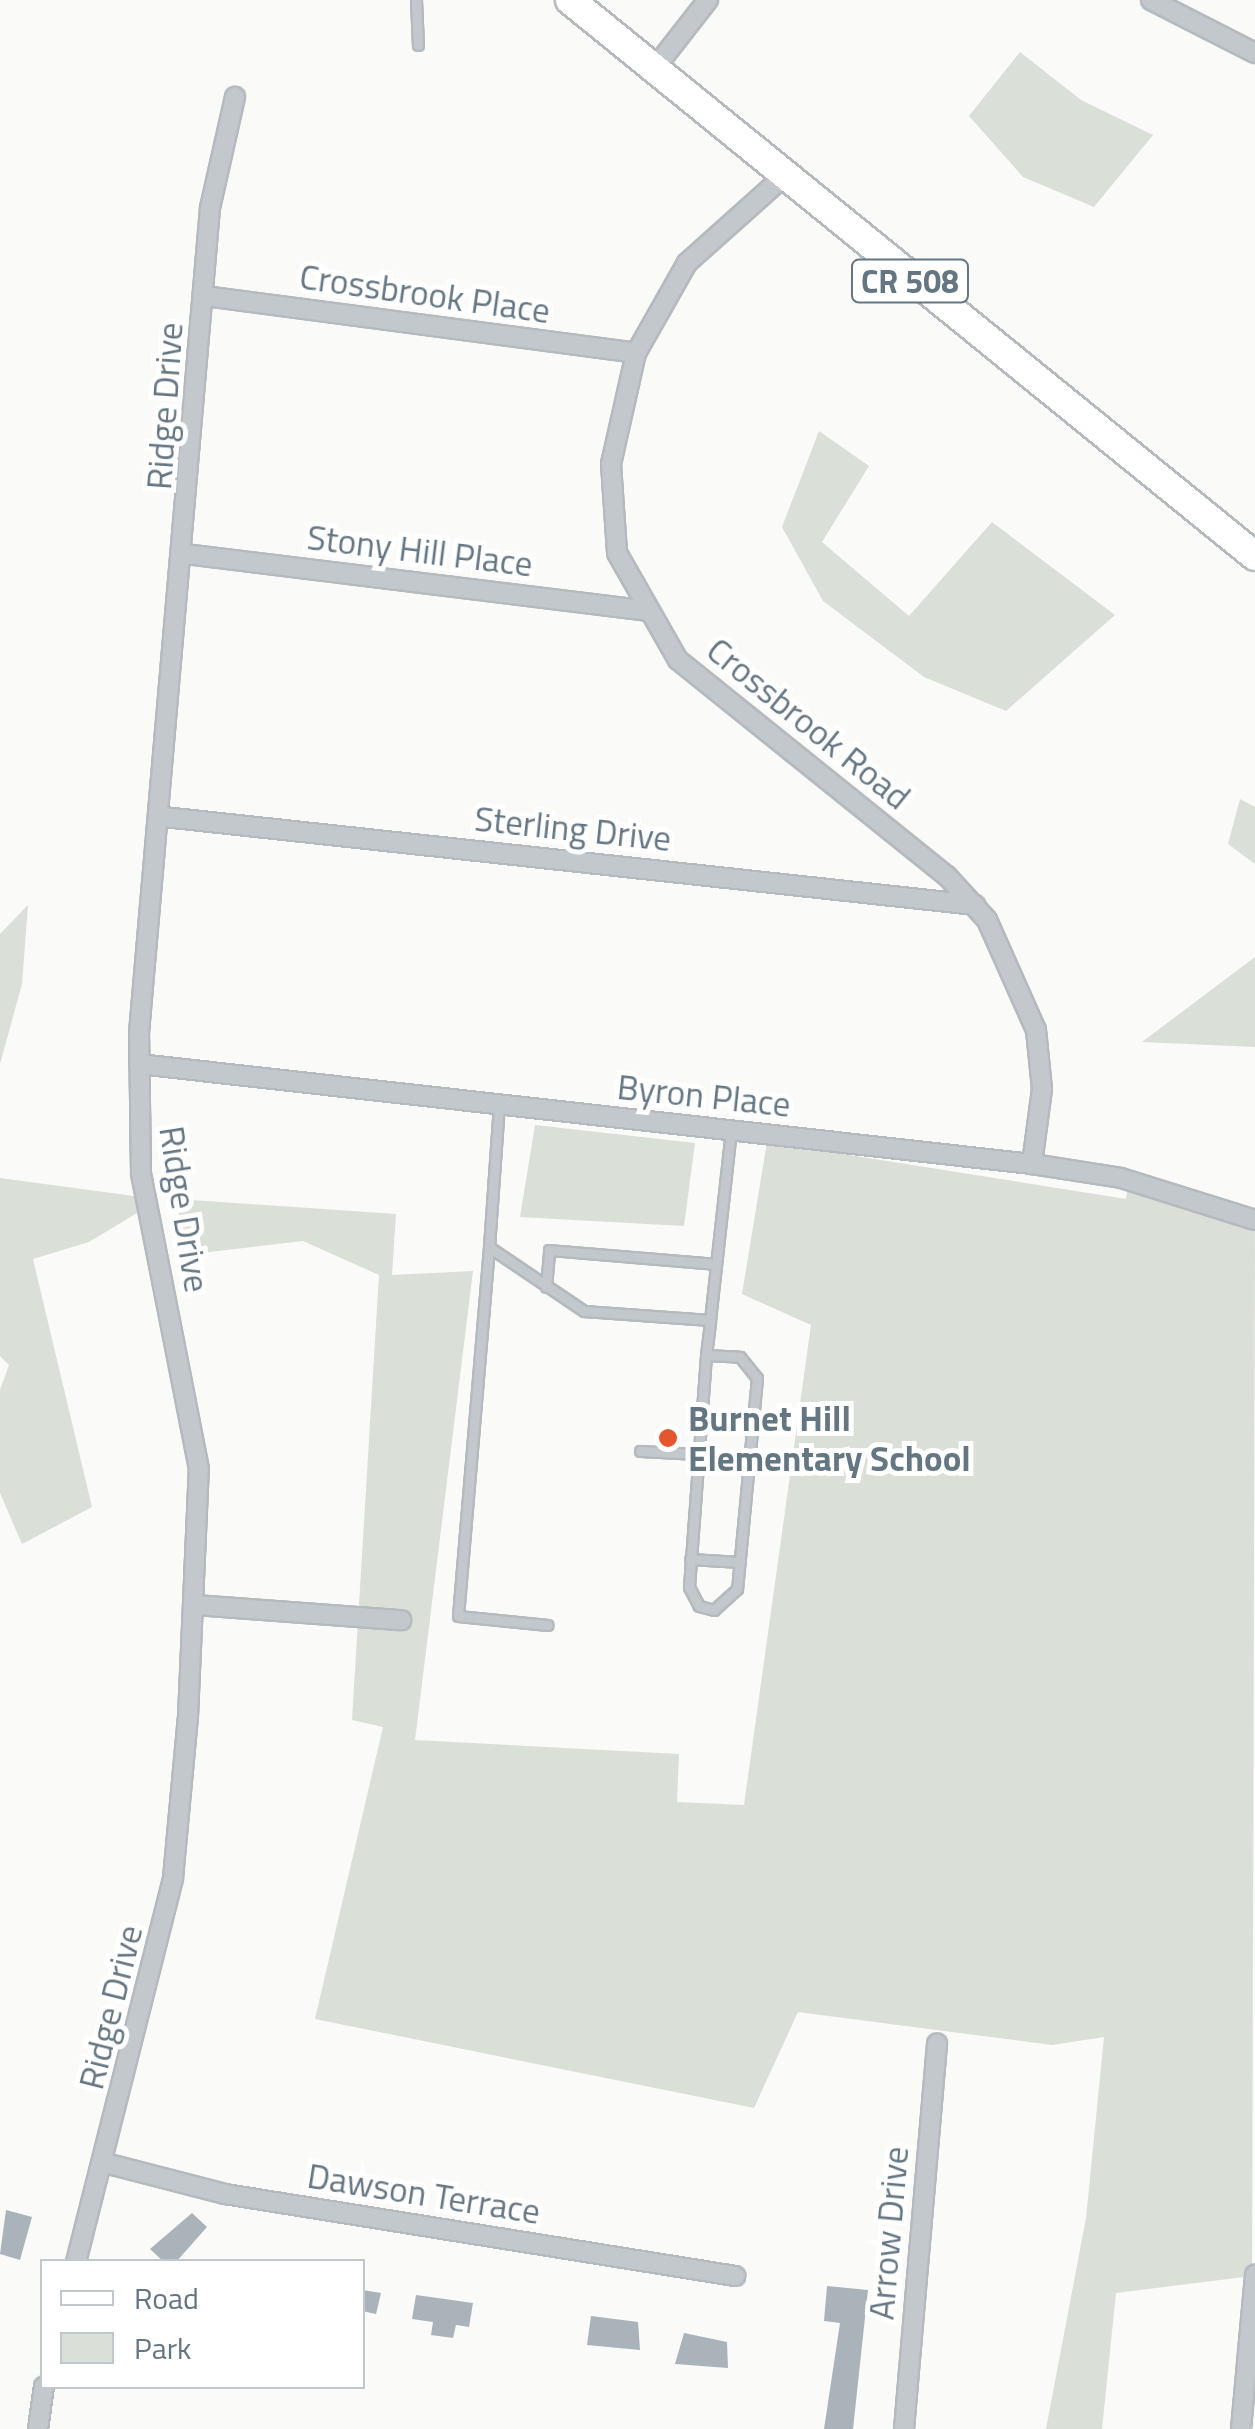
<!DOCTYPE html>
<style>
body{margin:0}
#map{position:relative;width:1255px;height:2429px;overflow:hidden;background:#fafaf8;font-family:"Titillium Web",sans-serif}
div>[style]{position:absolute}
.green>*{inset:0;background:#dadfd7}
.building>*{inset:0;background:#aab3b9}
.roads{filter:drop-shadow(2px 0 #b5babe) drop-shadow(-2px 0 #b5babe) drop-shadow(0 2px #b5babe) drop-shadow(0 -2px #b5babe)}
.service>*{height:9px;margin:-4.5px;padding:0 4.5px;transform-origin:4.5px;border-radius:4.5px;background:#c3c8cc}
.minor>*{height:18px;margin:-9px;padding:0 9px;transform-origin:9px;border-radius:9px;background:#c3c8cc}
.primary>*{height:28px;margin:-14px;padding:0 14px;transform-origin:14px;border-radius:14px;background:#fff}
.dots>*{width:28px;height:28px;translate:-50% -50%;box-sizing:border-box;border:5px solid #fff;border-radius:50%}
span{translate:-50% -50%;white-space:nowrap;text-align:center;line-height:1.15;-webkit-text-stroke:10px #fff;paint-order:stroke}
.shield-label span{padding:2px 8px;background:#fff;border:2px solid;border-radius:8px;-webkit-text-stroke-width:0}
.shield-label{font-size:32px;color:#657683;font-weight:700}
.street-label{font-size:35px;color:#657683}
.poi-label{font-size:35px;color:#657683;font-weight:700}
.left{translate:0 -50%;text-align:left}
.legend{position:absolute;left:40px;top:2259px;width:325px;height:130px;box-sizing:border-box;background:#fff;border:2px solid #c1c8cd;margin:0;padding:12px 18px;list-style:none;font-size:30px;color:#657683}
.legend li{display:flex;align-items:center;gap:20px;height:50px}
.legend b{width:50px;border:2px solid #c1c8cd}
</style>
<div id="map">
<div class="green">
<div style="clip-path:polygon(1020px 52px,1081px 100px,1153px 135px,1094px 207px,1023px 177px,969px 116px)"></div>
<div style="clip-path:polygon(819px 431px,869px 466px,822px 542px,909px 616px,992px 522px,1115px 615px,1006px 711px,924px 677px,823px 601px,782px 527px)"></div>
<div style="clip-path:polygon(1240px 799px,1255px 807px,1255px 864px,1228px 844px)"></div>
<div style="clip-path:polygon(28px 905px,22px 984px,0 1064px,0 934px)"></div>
<div style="clip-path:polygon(1255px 957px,1255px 1047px,1142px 1042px)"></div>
<div style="clip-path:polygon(535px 1125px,695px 1143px,684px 1226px,520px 1217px)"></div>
<div style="clip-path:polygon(767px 1142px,1126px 1199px,1130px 1171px,1255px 1215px,1252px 2276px,1116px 2293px,1102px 2429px,1046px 2429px,1086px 2218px,1104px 2037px,1052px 2045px,798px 2012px,754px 2108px,315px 2019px,383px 1727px,352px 1720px,379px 1275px,303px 1241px,184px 1255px,177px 1199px,396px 1214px,392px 1275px,473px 1271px,415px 1740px,679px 1754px,677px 1802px,744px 1805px,811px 1325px,742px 1294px)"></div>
<div style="clip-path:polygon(0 1178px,134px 1196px,142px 1210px,89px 1242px,33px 1259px,92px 1507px,22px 1544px,0 1493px,0 1390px,9px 1365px,0 1356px)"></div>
</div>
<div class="building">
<div style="clip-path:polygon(6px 2210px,32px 2217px,20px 2260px,0 2254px)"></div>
<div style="clip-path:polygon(192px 2213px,207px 2227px,176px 2262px,164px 2262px,150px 2249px)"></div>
<div style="clip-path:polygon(827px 2286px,868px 2290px,853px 2429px,824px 2429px,840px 2323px,824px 2321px)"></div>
<div style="clip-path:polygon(362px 2290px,381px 2293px,376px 2314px,362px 2311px)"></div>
<div style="clip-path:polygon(416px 2295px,473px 2303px,469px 2327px,456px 2325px,453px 2338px,431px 2335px,433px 2322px,412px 2319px)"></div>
<div style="clip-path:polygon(591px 2316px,638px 2322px,640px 2350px,587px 2345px)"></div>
<div style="clip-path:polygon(684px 2333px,727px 2342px,728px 2368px,675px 2364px)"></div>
</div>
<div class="roads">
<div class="service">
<div style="left:416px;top:0;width:45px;rotate:87.5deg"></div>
<div style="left:499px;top:1104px;width:143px;rotate:94deg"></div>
<div style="left:489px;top:1247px;width:115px;rotate:34deg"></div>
<div style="left:584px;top:1311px;width:126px;rotate:4.1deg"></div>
<div style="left:710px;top:1320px;width:190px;rotate:-83.7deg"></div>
<div style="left:489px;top:1247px;width:370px;rotate:94.8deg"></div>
<div style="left:458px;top:1616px;width:90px;rotate:5.7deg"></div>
<div style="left:546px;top:1287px;width:37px;rotate:-85deg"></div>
<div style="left:549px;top:1250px;width:167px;rotate:4.8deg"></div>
<div style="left:706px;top:1355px;width:34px;rotate:3deg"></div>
<div style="left:740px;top:1357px;width:27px;rotate:51deg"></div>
<div style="left:757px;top:1378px;width:212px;rotate:95.4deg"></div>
<div style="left:737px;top:1589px;width:31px;rotate:138deg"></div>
<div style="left:714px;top:1610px;width:16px;rotate:-165deg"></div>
<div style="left:699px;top:1606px;width:21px;rotate:-118deg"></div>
<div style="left:689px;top:1587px;width:233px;rotate:-85.8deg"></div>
<div style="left:706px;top:1355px;width:35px;rotate:-83deg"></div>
<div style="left:640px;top:1451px;width:58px;rotate:3deg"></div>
<div style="left:690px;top:1559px;width:50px;rotate:3.4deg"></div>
</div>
<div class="minor">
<div style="left:1151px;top:0;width:117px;rotate:27deg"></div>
<div style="left:654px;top:69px;width:88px;rotate:-52deg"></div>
<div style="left:782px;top:178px;width:127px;rotate:138.2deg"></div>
<div style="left:687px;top:263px;width:103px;rotate:119.5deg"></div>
<div style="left:636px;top:353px;width:114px;rotate:102.7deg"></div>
<div style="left:611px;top:464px;width:89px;rotate:86.1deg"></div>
<div style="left:617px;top:553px;width:123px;rotate:60.3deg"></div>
<div style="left:678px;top:660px;width:345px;rotate:38.8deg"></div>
<div style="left:947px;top:876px;width:59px;rotate:47.7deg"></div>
<div style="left:987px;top:920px;width:120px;rotate:66deg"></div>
<div style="left:1036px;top:1030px;width:59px;rotate:84.2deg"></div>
<div style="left:1042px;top:1089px;width:76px;rotate:97.6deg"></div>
<div style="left:205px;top:296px;width:435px;rotate:7.5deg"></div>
<div style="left:185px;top:554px;width:465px;rotate:7deg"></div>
<div style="left:164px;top:817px;width:816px;rotate:6.19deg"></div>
<div style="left:139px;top:1064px;width:899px;rotate:6.39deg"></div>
<div style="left:1032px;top:1164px;width:90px;rotate:8.9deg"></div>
<div style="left:1121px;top:1178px;width:140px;rotate:17.4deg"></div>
<div style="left:195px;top:1605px;width:207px;rotate:4.2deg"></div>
<div style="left:105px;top:2163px;width:124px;rotate:14.5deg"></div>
<div style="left:225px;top:2194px;width:517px;rotate:9.13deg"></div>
<div style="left:76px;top:2262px;width:396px;rotate:-75.8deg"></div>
<div style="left:173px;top:1878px;width:162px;rotate:-84.7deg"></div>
<div style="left:188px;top:1717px;width:248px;rotate:-87.5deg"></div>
<div style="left:199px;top:1469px;width:302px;rotate:-101.1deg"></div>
<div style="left:141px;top:1173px;width:140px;rotate:-90.8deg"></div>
<div style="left:139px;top:1033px;width:828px;rotate:-85.08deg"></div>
<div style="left:210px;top:208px;width:114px;rotate:-77.3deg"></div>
<div style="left:38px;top:2429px;width:43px;rotate:-82.1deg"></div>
<div style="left:904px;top:2429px;width:387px;rotate:-85.1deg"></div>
<div style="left:1241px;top:2429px;width:155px;rotate:-84.8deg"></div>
</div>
<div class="primary">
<div style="left:570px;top:0;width:882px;rotate:39.07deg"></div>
</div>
</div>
<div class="dots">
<div style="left:668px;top:1438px;background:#e4572e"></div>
</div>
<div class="shield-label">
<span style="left:910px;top:281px">CR 508</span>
</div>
<div class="street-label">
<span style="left:425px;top:293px;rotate:8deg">Crossbrook Place</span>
<span style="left:164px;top:406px;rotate:-86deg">Ridge Drive</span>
<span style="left:420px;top:550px;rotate:7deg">Stony Hill Place</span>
<span style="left:809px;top:723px;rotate:39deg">Crossbrook Road</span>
<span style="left:573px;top:828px;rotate:6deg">Sterling Drive</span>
<span style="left:704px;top:1095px;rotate:6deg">Byron Place</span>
<span style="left:185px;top:1209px;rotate:81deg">Ridge Drive</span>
<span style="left:110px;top:2007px;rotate:-76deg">Ridge Drive</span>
<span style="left:424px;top:2193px;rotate:9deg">Dawson Terrace</span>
<span style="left:888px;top:2233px;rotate:-85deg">Arrow Drive</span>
</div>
<div class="poi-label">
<span class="left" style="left:688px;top:1438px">Burnet Hill<br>Elementary School</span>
</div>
<ul class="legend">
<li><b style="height:12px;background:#fff"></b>Road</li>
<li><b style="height:28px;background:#dadfd7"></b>Park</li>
</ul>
</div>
